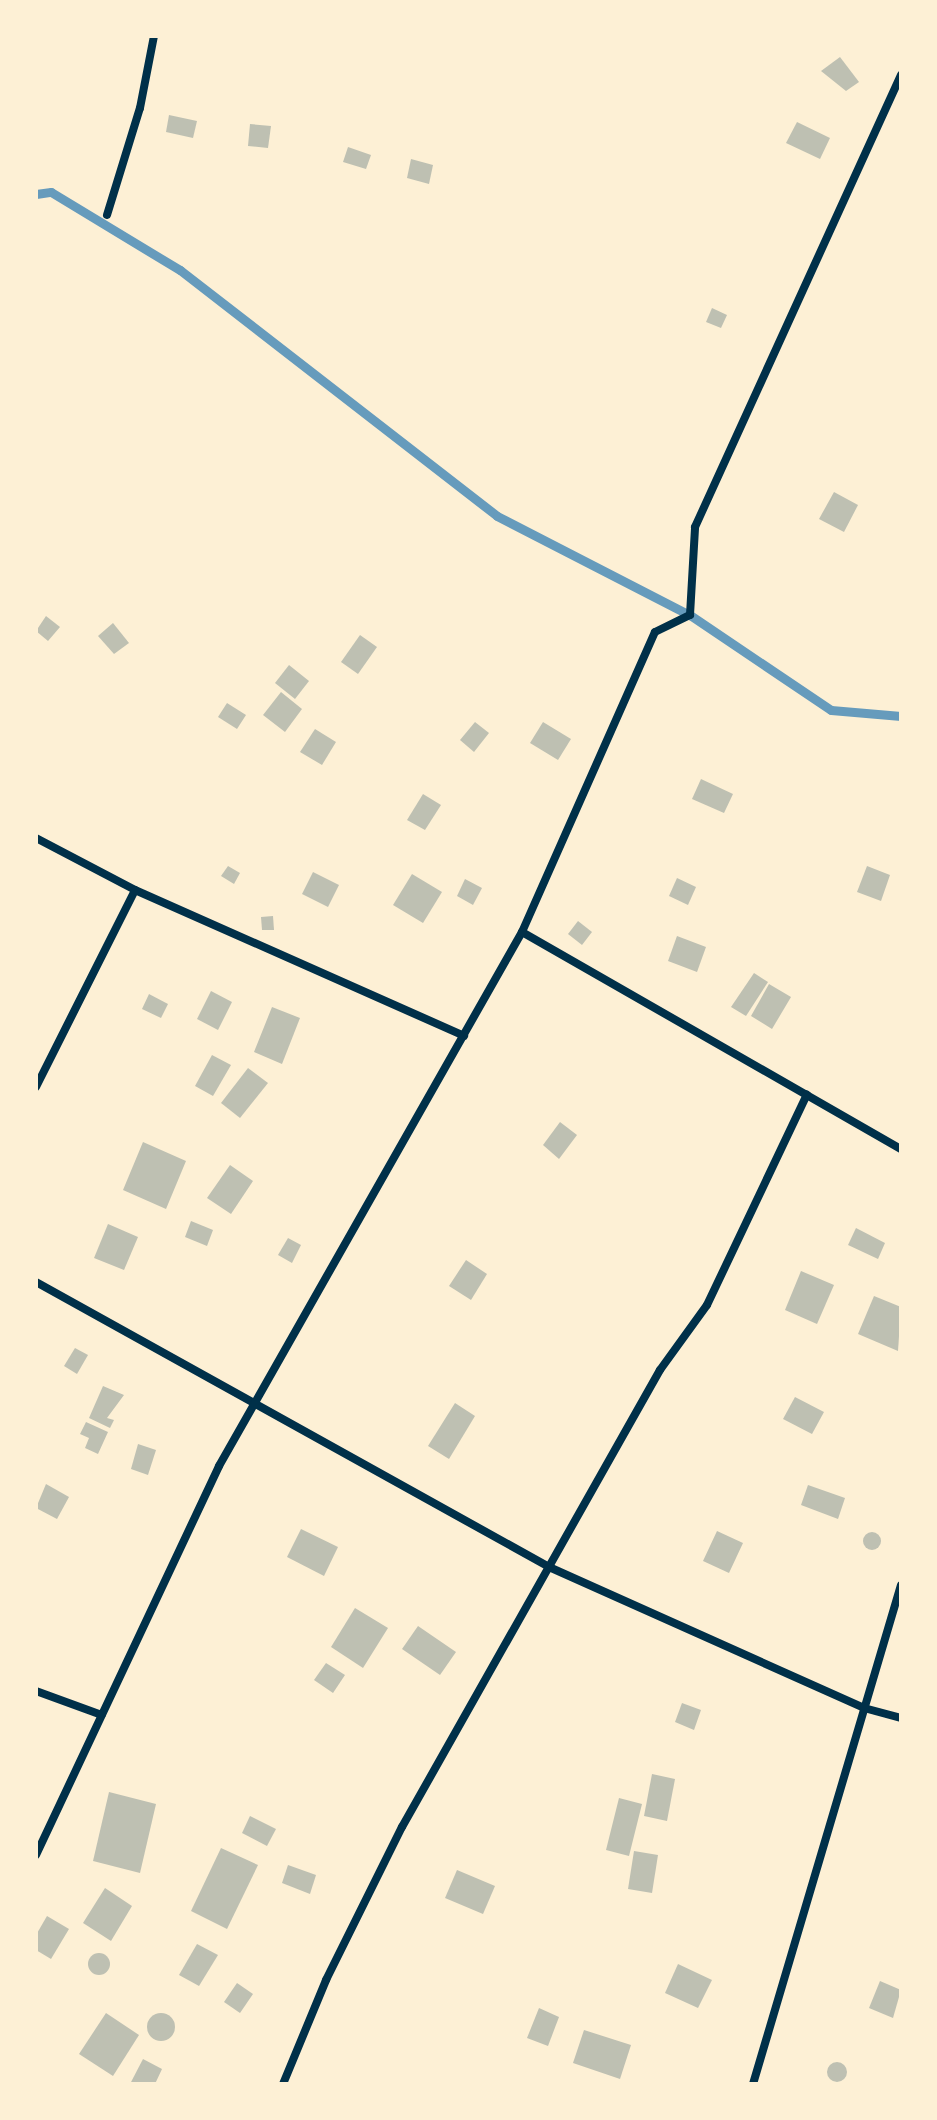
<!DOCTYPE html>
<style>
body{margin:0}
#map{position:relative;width:937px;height:2120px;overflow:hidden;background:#fdf0d5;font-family:"Work Sans",sans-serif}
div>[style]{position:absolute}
.stream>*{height:9px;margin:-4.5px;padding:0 4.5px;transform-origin:4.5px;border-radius:4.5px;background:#669bbc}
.building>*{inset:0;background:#bec0b2}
.round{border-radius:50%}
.minor>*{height:8px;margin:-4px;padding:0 4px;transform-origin:4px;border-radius:4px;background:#003049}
span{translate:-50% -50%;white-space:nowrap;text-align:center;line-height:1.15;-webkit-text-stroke:6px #fdf0d5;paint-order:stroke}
.frame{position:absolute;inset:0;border:38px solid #fdf0d5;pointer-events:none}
</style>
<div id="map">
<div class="stream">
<div style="left:36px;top:194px;width:15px;rotate:-8deg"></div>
<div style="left:51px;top:192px;width:151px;rotate:31.2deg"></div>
<div style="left:180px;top:270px;width:401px;rotate:37.8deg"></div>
<div style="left:497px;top:516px;width:217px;rotate:27.2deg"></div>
<div style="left:690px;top:615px;width:170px;rotate:34deg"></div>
<div style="left:831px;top:710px;width:70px;rotate:4.9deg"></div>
</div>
<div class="building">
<div style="clip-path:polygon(840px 57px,859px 82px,846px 91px,821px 71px)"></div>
<div style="clip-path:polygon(169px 115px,197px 121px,193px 138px,166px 132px)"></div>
<div style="clip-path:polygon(797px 122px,830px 138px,820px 159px,786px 143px)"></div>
<div style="clip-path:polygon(250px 124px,271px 126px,268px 148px,248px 146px)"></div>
<div style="clip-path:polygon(348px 147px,371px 155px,366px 169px,343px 162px)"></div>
<div style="clip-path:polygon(411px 159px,433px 165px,429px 184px,407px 178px)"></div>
<div style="clip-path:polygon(712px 308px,727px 315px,721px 328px,706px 322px)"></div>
<div style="clip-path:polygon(834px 492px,858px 505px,844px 532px,819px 519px)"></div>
<div style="clip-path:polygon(46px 616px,60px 627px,48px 641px,36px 631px)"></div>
<div style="clip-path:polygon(113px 623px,129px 643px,114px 654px,98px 636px)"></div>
<div style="clip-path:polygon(360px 635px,377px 647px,358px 674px,341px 662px)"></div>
<div style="clip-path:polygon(289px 665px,309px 681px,295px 699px,275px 683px)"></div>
<div style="clip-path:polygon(281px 692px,302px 709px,285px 732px,263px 715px)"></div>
<div style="clip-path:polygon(227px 703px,246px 715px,237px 729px,218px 717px)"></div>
<div style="clip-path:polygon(475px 722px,489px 733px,474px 752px,460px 740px)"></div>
<div style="clip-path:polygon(543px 722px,571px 739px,558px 760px,530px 743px)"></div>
<div style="clip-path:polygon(315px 729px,336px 742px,322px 765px,300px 752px)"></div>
<div style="clip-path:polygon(701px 779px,733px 794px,724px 813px,692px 799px)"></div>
<div style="clip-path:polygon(423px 794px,441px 805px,425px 830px,407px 820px)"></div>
<div style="clip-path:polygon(228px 866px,240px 873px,234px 884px,221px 876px)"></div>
<div style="clip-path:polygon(867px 866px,890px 875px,881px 901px,857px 892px)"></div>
<div style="clip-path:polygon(313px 872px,339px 885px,328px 907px,302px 894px)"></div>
<div style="clip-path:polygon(412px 874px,442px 892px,423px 923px,393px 905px)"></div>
<div style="clip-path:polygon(677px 878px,696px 887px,688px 905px,669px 896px)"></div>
<div style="clip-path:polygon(465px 879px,482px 888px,473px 905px,457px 896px)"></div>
<div style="clip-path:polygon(273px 916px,274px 930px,262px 930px,261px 917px)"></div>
<div style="clip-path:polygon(578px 921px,592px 932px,582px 945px,568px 934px)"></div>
<div style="clip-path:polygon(677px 936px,706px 947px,697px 972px,668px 961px)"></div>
<div style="clip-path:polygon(754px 973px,768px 982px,746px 1016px,731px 1007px)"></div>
<div style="clip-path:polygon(769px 984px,791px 997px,772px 1029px,751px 1016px)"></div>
<div style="clip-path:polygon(211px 991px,232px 1002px,218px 1030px,197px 1019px)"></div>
<div style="clip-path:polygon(149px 994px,168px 1004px,161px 1018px,142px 1009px)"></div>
<div style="clip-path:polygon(272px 1007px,300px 1018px,282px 1064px,254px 1052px)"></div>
<div style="clip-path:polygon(212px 1055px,231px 1065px,213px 1096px,195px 1086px)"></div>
<div style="clip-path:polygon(248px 1068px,268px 1083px,240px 1118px,221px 1103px)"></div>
<div style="clip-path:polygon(560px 1122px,577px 1135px,559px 1159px,543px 1145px)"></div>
<div style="clip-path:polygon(143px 1142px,186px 1161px,166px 1209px,123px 1190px)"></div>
<div style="clip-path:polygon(230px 1165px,253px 1181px,231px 1214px,207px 1198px)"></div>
<div style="clip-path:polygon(191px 1221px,213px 1230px,207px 1246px,185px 1237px)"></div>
<div style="clip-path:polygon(108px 1224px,138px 1237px,124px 1270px,94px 1258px)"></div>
<div style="clip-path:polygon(856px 1228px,885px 1243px,878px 1259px,848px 1245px)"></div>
<div style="clip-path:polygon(288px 1238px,301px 1245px,292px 1263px,278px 1255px)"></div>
<div style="clip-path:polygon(466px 1260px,487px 1274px,471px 1300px,449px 1286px)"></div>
<div style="clip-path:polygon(801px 1271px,834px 1285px,817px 1324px,785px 1310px)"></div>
<div style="clip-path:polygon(874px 1296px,901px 1307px,898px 1351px,858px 1334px)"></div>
<div style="clip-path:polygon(75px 1348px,88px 1355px,77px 1374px,64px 1366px)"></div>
<div style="clip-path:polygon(103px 1386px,124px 1395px,107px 1418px,114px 1420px,110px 1428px,89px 1418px)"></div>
<div style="clip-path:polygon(795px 1397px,824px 1412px,812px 1434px,783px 1419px)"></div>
<div style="clip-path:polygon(455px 1403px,475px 1416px,449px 1459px,428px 1446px)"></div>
<div style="clip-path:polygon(86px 1422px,108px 1432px,98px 1454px,85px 1448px,89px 1438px,80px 1434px)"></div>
<div style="clip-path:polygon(138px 1444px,156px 1450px,148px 1475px,131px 1469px)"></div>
<div style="clip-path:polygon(46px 1484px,69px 1497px,57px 1519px,36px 1508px)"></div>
<div style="clip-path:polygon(808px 1485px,845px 1498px,838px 1519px,801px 1505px)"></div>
<div style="clip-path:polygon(301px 1529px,338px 1547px,324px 1576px,287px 1557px)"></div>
<div style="clip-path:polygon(717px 1531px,743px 1543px,729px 1573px,703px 1561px)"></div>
<div class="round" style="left:863px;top:1532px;width:18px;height:18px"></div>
<div style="clip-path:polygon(355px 1608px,388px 1628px,363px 1668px,331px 1647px)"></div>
<div style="clip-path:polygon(418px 1626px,456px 1652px,440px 1675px,402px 1649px)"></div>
<div style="clip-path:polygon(326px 1663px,345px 1675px,333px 1693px,314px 1680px)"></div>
<div style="clip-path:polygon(682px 1703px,701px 1710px,694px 1730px,675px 1722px)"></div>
<div style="clip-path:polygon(652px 1774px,675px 1779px,667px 1821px,644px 1816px)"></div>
<div style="clip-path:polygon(109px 1792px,156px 1804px,140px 1873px,93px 1861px)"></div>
<div style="clip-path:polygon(619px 1798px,642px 1804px,629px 1856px,606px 1850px)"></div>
<div style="clip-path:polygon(250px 1816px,276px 1829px,267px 1846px,242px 1833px)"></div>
<div style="clip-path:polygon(221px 1848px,258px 1865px,227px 1929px,191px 1911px)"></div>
<div style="clip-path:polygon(634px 1851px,658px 1855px,652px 1893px,628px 1889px)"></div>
<div style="clip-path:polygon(288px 1865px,316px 1875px,310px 1894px,282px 1883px)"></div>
<div style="clip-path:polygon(457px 1870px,495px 1886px,483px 1914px,445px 1898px)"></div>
<div style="clip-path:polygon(105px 1888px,132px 1906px,111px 1941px,83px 1923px)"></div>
<div style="clip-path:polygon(47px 1916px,69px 1929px,51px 1959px,36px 1950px,36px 1935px)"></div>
<div style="clip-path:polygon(197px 1944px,218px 1955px,199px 1986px,179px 1975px)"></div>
<div class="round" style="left:88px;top:1953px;width:22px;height:22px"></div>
<div style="clip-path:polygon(678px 1964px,712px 1980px,698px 2008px,665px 1993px)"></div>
<div style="clip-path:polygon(880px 1981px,901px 1990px,893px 2018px,869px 2008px)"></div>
<div style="clip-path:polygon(237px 1983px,253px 1994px,240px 2013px,224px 2002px)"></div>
<div style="clip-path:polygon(539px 2008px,559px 2017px,548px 2046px,527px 2038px)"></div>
<div class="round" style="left:147px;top:2013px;width:28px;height:28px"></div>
<div style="clip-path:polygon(106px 2013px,139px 2035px,113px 2076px,79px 2054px)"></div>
<div style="clip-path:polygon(584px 2030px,631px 2045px,620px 2079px,573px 2063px)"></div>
<div style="clip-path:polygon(143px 2059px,162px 2069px,155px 2084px,130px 2084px)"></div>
<div class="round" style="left:827px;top:2062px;width:20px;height:20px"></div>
</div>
<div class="minor">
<div style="left:107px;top:215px;width:112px;rotate:-72.9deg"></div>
<div style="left:140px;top:108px;width:73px;rotate:-79deg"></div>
<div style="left:36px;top:838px;width:112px;rotate:27.7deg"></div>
<div style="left:135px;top:890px;width:360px;rotate:23.9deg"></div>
<div style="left:522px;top:932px;width:437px;rotate:29.8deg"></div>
<div style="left:36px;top:1087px;width:220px;rotate:-63.3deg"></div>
<div style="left:36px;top:1282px;width:587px;rotate:29.05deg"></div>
<div style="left:549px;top:1567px;width:345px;rotate:24.1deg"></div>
<div style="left:864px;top:1708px;width:38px;rotate:15deg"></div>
<div style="left:36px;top:1691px;width:70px;rotate:20deg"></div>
<div style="left:36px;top:1855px;width:430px;rotate:-64.8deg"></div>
<div style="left:219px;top:1466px;width:614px;rotate:-60.43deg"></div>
<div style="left:522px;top:932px;width:328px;rotate:-66.1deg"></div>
<div style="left:655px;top:632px;width:39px;rotate:-26deg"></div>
<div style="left:690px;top:615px;width:88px;rotate:-86.7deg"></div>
<div style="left:695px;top:527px;width:497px;rotate:-65.5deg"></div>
<div style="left:283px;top:2084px;width:113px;rotate:-67.5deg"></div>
<div style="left:326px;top:1980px;width:171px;rotate:-63.6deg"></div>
<div style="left:402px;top:1827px;width:525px;rotate:-60.55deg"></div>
<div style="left:660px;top:1370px;width:80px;rotate:-54.1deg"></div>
<div style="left:707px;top:1305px;width:233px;rotate:-64.6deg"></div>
<div style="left:753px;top:2084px;width:520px;rotate:-73.48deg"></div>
</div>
<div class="frame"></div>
</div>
